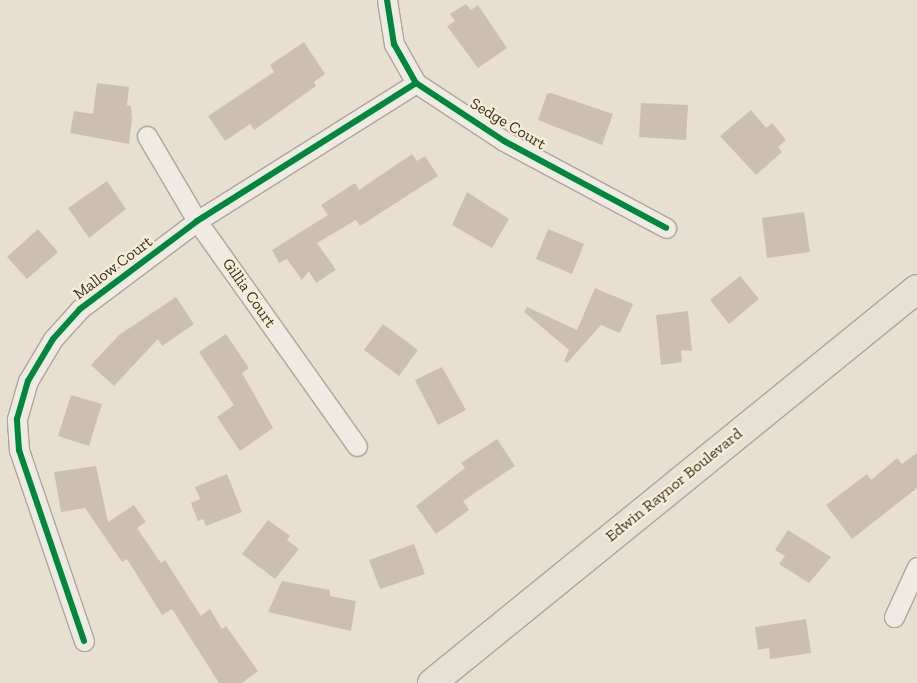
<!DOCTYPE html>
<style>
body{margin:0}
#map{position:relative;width:917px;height:683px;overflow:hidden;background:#e7e0d1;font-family:"Zilla Slab",serif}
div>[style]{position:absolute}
.building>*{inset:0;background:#cbbfb2}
.roads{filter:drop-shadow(1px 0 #ada599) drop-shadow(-1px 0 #ada599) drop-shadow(0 1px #ada599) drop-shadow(0 -1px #ada599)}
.minor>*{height:19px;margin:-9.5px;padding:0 9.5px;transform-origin:9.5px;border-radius:9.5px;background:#efebe3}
.primary>*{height:28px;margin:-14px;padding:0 14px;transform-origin:14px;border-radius:14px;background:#e6e1d4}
.cycleway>*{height:6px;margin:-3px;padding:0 3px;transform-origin:3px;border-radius:3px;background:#00873e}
span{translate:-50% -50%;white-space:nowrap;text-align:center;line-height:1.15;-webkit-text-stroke:4.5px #f7eed8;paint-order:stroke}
.street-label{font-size:16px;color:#3d2e20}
</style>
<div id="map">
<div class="building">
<div style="clip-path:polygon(466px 4px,471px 10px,478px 5px,507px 48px,478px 68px,447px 26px,455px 21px,450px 14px)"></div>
<div style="clip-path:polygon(304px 42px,325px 74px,314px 82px,316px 86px,254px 130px,250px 124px,225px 141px,208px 116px,274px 72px,270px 65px)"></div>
<div style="clip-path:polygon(97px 83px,129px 87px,127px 105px,131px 106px,132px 119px,129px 144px,70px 133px,74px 111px,93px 114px)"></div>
<div style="clip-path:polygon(551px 93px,613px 114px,602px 145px,538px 120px,547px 94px)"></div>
<div style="clip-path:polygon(641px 103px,688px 105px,686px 140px,639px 137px)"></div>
<div style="clip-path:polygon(751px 110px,766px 128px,772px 123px,786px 140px,778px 147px,782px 152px,756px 175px,720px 136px)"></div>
<div style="clip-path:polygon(412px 154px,417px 161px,425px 156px,438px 176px,360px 226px,356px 220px,317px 243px,336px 270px,316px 283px,309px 271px,302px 280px,287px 259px,279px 263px,272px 250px,328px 215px,321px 205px,355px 183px,359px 190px)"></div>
<div style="clip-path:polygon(107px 181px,126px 209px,89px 238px,68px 208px)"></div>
<div style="clip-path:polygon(467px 192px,509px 219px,492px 248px,452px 225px)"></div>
<div style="clip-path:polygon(804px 212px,810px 252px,767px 258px,762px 218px)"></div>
<div style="clip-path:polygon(38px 229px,58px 252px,27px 279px,7px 257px)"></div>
<div style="clip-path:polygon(548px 229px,584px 244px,572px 274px,536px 259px)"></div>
<div style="clip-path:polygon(740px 276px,759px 299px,729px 324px,710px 300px)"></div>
<div style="clip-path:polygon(595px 288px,633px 304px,620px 333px,601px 325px,567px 363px,564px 361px,569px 350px,524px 312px,527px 307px,577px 330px)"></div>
<div style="clip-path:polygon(176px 297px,194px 324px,162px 346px,158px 339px,114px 386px,91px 365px,119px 335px)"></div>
<div style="clip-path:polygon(688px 311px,692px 351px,681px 350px,682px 362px,661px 365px,656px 315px)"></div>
<div style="clip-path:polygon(383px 324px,418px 350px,399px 376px,364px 350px)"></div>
<div style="clip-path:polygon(226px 334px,249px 368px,242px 373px,273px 428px,240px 451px,217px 417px,234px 405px,199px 352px)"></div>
<div style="clip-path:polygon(442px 367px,466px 410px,438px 425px,415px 380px)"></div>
<div style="clip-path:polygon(71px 395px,102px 404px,89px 446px,58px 436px)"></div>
<div style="clip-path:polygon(497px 439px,515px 466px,463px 501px,469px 510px,436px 534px,416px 506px,465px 468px,461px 463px)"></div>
<div style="clip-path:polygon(917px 453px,917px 488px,852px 539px,826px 505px,867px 474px,871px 480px,897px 458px,902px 464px)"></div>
<div style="clip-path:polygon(96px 466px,108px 522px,134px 505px,146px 522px,137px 528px,161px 563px,165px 560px,201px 616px,210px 609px,222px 629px,226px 626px,258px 671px,242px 683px,219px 683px,172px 609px,162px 615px,127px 559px,122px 562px,85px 508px,61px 512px,54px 472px)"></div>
<div style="clip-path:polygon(227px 474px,242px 512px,206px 526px,203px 519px,198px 521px,191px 503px,200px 499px,195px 487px)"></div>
<div style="clip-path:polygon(268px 520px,290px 536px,287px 540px,299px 549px,275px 579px,242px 554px)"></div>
<div style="clip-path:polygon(788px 530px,831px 557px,809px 583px,779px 564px,785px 556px,775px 550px)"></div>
<div style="clip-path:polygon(414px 544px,425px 574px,380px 589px,369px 560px)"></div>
<div style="clip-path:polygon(282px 581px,330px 590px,330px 596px,356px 601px,351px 631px,268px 612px)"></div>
<div style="clip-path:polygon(806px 619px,811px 653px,770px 659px,769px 648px,758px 650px,755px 627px)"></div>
</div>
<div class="roads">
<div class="minor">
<div style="left:387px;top:0;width:45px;rotate:81deg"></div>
<div style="left:394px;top:44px;width:45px;rotate:60.6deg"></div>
<div style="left:416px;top:83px;width:105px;rotate:33.4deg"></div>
<div style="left:504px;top:141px;width:184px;rotate:28.2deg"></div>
<div style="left:147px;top:136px;width:99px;rotate:59.5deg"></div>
<div style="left:197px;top:221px;width:276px;rotate:54.6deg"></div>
<div style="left:894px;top:617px;width:55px;rotate:-65.3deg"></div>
<div style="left:84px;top:641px;width:202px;rotate:-108.8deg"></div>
<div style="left:19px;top:450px;width:31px;rotate:-94deg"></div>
<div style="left:17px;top:419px;width:40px;rotate:-74deg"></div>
<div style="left:28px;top:381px;width:49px;rotate:-59.2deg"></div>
<div style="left:53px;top:339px;width:40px;rotate:-48deg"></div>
<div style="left:80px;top:309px;width:146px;rotate:-36.9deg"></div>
<div style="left:197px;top:221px;width:259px;rotate:-32.2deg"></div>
</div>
<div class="primary">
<div style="left:432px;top:683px;width:625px;rotate:-39.09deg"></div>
</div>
</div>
<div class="cycleway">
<div style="left:387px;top:0;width:45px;rotate:81deg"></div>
<div style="left:394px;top:44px;width:45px;rotate:60.6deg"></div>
<div style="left:416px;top:83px;width:105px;rotate:33.4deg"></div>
<div style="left:504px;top:141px;width:184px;rotate:28.2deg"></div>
<div style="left:84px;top:641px;width:202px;rotate:-108.8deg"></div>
<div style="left:19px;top:450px;width:31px;rotate:-94deg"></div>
<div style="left:17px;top:419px;width:40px;rotate:-74deg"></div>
<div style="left:28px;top:381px;width:49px;rotate:-59.2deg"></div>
<div style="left:53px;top:339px;width:40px;rotate:-48deg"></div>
<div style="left:80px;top:309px;width:146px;rotate:-36.9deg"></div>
<div style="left:197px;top:221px;width:259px;rotate:-32.2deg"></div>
</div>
<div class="street-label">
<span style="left:508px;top:124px;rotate:31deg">Sedge Court</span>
<span style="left:113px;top:268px;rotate:-37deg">Mallow Court</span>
<span style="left:249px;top:293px;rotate:55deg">Gillia Court</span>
<span style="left:674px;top:485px;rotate:-39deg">Edwin Raynor Boulevard</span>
</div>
</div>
